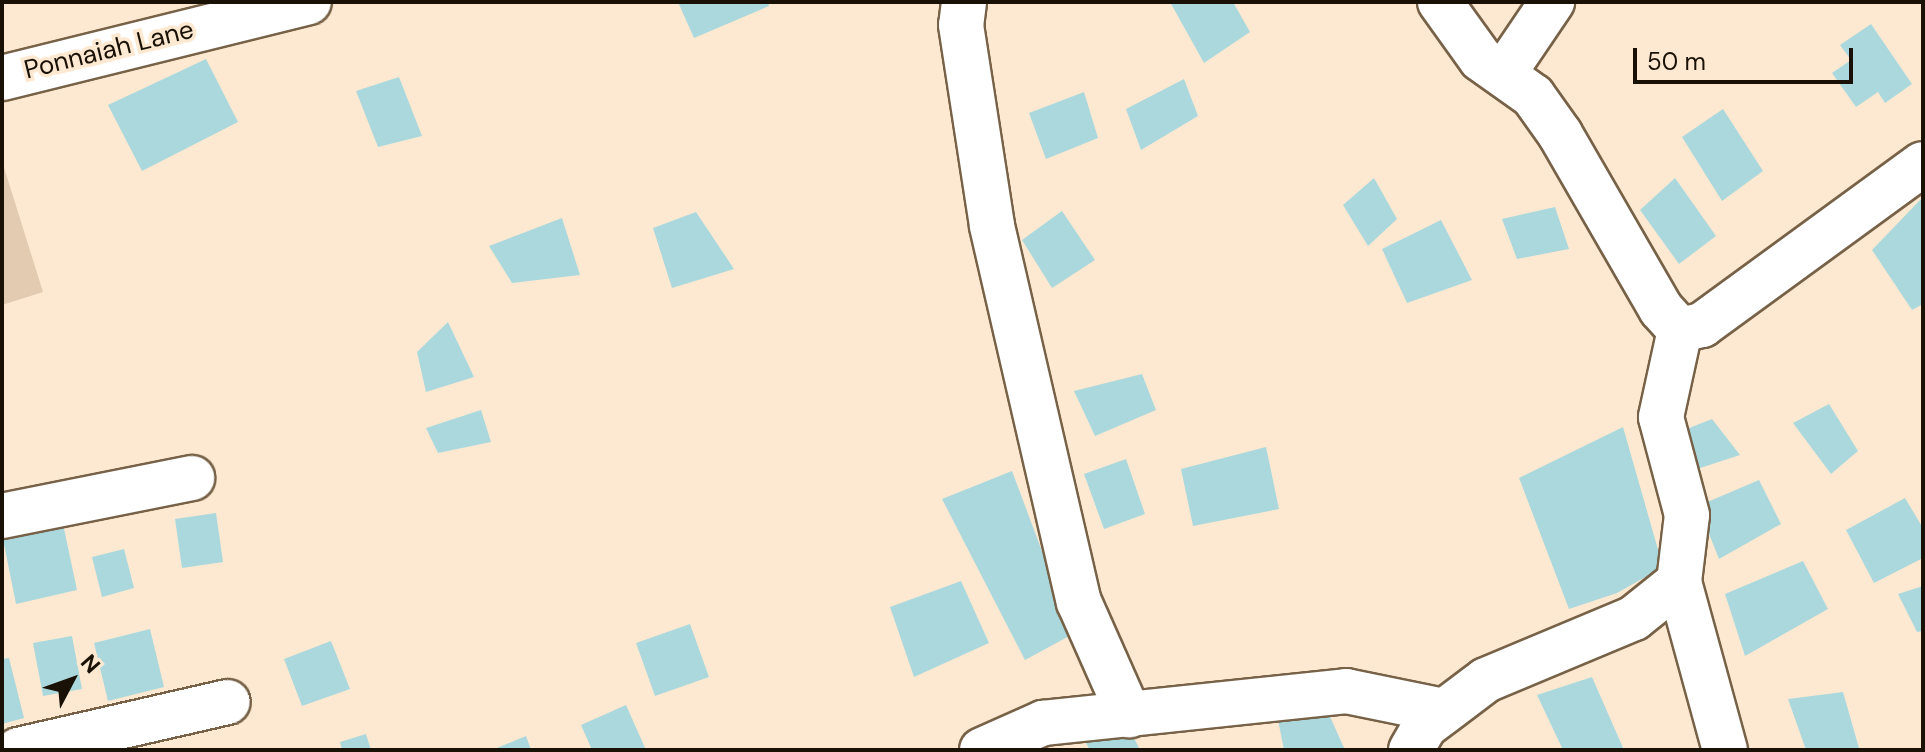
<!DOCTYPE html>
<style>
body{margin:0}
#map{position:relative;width:1925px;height:752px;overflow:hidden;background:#fde9d1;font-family:"DM Sans",sans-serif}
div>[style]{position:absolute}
.green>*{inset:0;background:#e2cbb0}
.building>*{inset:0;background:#abd8dd}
.roads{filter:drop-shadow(2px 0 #776248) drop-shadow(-2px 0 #776248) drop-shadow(0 2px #776248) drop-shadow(0 -2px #776248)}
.minor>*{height:44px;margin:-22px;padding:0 22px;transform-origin:22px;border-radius:22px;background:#fff}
span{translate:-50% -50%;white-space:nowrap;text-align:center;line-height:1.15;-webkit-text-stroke:7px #fde9d1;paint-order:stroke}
.street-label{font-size:26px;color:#191106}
.frame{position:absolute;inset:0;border:4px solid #191106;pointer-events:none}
.north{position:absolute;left:32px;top:640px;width:80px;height:80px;-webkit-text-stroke:6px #fde9d1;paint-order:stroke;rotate:49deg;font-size:22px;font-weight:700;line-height:32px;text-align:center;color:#191106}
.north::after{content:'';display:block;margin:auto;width:28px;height:36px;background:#191106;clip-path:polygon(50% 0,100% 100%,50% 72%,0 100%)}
.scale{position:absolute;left:1633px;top:48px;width:220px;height:36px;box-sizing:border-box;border:4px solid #191106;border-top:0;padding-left:10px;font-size:24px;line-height:28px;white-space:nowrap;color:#191106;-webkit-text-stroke:6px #fde9d1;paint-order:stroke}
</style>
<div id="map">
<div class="green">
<div style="clip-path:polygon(2px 161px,43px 292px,2px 305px)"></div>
</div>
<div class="building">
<div style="clip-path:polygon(678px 2px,768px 2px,769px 6px,694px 38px)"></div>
<div style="clip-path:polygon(1170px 2px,1233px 2px,1250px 32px,1204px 63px)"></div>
<div style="clip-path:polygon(1871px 24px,1912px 84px,1885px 103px,1878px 92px,1856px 107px,1832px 73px,1851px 60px,1840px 45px)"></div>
<div style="clip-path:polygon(206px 59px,238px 122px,142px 171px,108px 105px)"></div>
<div style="clip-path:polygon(399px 77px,422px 136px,378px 147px,356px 91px)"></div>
<div style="clip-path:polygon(1184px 79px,1198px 116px,1141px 150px,1126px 109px)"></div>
<div style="clip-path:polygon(1084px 92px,1098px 138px,1046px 159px,1029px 113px)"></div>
<div style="clip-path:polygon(1723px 109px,1763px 171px,1722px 201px,1682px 137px)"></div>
<div style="clip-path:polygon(1374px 178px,1397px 219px,1368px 246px,1343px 205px)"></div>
<div style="clip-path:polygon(1675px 178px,1716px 236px,1679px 264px,1640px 210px)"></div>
<div style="clip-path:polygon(1923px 197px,1923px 304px,1912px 310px,1872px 250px)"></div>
<div style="clip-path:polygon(1555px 207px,1569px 249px,1517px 259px,1502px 219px)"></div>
<div style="clip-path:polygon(1062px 211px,1095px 260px,1052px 288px,1022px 240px)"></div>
<div style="clip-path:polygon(696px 212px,734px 269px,672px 288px,653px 228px)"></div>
<div style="clip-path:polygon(562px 218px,580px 275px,512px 283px,489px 246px)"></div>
<div style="clip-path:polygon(1441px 220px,1472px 280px,1407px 303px,1382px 249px)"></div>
<div style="clip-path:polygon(448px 322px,474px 377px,426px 392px,417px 352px)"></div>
<div style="clip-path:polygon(1142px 374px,1156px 410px,1095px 436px,1074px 391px)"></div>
<div style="clip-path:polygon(1829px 404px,1858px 451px,1831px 474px,1793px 423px)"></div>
<div style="clip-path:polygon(481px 410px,491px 442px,438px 453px,426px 428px)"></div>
<div style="clip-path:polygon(1712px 419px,1740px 455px,1691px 471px,1679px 432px)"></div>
<div style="clip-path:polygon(1623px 427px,1663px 567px,1617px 593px,1569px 609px,1519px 478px)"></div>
<div style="clip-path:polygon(1266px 447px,1279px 509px,1193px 526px,1181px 469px)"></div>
<div style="clip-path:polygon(1126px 459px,1145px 514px,1104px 529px,1084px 474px)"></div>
<div style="clip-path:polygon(1012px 471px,1073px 634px,1025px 660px,942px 499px)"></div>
<div style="clip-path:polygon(1759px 480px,1781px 524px,1719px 559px,1698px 506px)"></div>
<div style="clip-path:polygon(1905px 498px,1923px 528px,1923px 558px,1874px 583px,1846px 530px)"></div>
<div style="clip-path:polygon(216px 513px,223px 562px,182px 568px,175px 519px)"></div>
<div style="clip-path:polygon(62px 519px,77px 590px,16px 604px,2px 534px)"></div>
<div style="clip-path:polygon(124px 549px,134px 588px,102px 597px,92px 557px)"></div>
<div style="clip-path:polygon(1803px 561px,1828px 609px,1745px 656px,1725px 594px)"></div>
<div style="clip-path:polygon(961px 581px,989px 643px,914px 677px,890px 607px)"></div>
<div style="clip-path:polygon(1923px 586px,1923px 631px,1917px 632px,1898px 594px)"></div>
<div style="clip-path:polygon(690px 624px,709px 677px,655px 696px,636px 643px)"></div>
<div style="clip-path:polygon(150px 629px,164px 687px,108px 701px,94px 643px)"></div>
<div style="clip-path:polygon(72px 636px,82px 689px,43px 696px,33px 643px)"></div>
<div style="clip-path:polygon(331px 641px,350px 689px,302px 706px,284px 659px)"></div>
<div style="clip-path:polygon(9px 658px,24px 718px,2px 724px,2px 659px)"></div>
<div style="clip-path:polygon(1592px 677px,1624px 750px,1563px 750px,1537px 695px)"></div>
<div style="clip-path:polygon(1843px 692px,1859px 748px,1806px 750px,1788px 699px)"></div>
<div style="clip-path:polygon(626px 705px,646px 750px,592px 750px,581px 725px)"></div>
<div style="clip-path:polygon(1328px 712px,1345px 750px,1284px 750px,1278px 720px)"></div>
<div style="clip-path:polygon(1130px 730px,1140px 750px,1090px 750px,1082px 736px)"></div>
<div style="clip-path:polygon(366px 734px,371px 750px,342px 750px,340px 742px)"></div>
<div style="clip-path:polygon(526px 736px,531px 750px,492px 750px)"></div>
</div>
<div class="roads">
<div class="minor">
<div style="left:964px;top:2px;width:23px;rotate:97deg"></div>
<div style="left:961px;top:25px;width:203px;rotate:81.2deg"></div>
<div style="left:992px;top:226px;width:386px;rotate:77deg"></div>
<div style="left:1079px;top:602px;width:124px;rotate:66.1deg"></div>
<div style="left:1440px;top:2px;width:70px;rotate:54.3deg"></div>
<div style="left:1481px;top:59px;width:64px;rotate:35.4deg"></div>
<div style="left:1533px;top:96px;width:47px;rotate:54.6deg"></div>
<div style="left:1560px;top:134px;width:202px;rotate:60deg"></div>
<div style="left:1661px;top:309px;width:28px;rotate:48deg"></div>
<div style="left:1680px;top:330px;width:23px;rotate:-13deg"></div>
<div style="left:1702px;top:325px;width:273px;rotate:-36.1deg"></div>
<div style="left:1504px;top:73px;width:86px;rotate:-55.9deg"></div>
<div style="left:2px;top:78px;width:316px;rotate:-13.9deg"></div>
<div style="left:2px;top:516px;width:194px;rotate:-11.3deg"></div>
<div style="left:1679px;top:582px;width:174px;rotate:74.7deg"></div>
<div style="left:18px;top:750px;width:215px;rotate:-12.9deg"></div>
<div style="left:982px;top:750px;width:67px;rotate:-23.9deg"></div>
<div style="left:1043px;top:723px;width:305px;rotate:-6deg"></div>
<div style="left:1346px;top:691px;width:100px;rotate:11.5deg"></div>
<div style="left:1411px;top:750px;width:28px;rotate:-60deg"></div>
<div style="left:1425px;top:726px;width:76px;rotate:-37deg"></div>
<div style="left:1486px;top:680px;width:160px;rotate:-22.7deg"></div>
<div style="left:1634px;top:618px;width:58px;rotate:-38.7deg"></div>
<div style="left:1679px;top:582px;width:67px;rotate:-83.2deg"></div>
<div style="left:1687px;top:515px;width:101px;rotate:-104.9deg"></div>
<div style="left:1661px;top:417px;width:89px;rotate:-77.7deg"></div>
</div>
</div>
<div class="street-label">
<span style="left:109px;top:50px;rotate:-14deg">Ponnaiah Lane</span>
</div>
<div class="frame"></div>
<div class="north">N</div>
<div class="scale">50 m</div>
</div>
